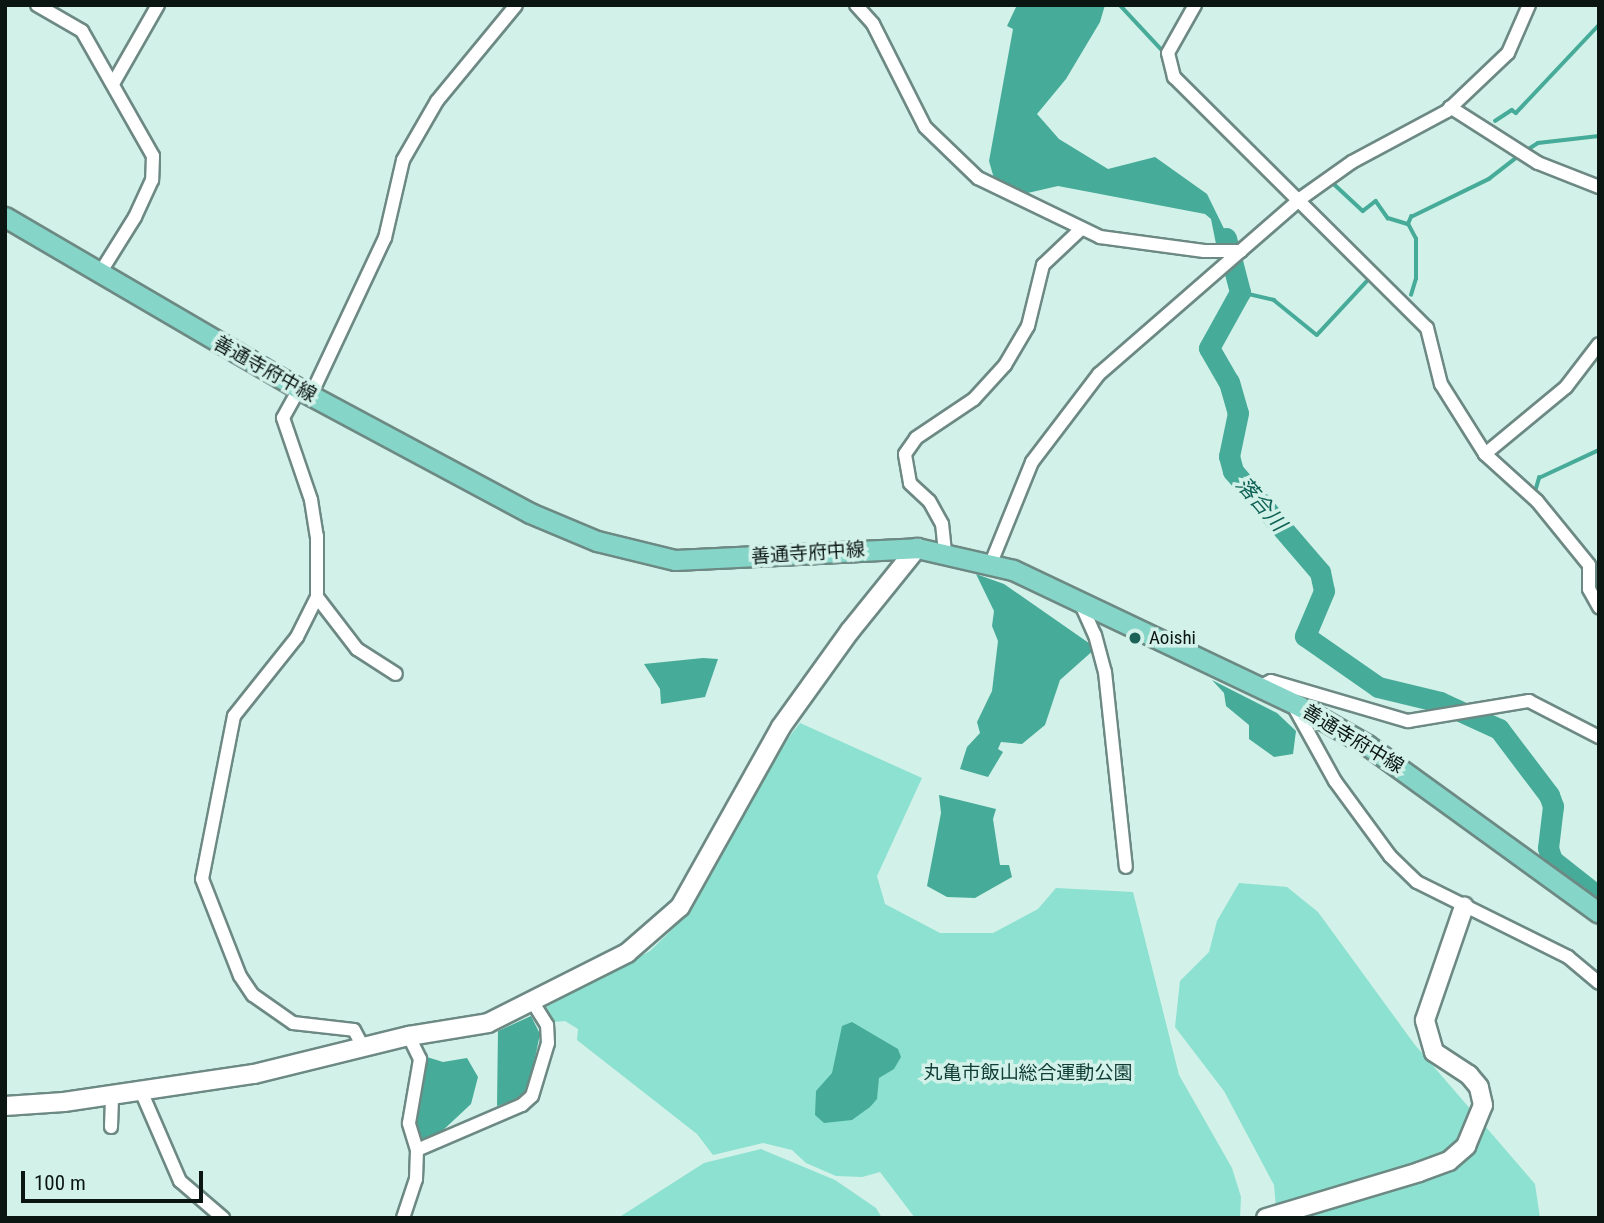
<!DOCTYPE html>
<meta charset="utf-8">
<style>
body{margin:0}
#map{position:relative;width:1604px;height:1223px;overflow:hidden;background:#d2f1e9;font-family:"Roboto Condensed","Noto Sans JP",sans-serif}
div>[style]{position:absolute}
.green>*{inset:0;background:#8ce1d0}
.water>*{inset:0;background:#47ab99}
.stream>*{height:3.5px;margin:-1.75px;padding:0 1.75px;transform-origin:1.75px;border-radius:1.75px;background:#47ab99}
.river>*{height:21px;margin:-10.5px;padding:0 10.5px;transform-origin:10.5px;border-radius:10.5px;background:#47ab99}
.roads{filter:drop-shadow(2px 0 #6d8983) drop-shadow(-2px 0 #6d8983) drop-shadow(0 2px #6d8983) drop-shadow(0 -2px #6d8983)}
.street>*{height:12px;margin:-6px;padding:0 6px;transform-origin:6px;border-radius:6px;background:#fff}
.secondary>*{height:18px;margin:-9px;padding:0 9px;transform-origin:9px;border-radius:9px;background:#fff}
.primary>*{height:19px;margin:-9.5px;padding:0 9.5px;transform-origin:9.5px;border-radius:9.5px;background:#85d6c9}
.dots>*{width:19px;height:19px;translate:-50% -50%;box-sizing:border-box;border:4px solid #d2f1e9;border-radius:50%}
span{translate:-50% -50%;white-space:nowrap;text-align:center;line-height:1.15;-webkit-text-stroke:7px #d2f1e9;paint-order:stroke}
.street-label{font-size:19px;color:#0b1613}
.poi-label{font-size:19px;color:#0b1613}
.left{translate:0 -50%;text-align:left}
.park-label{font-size:19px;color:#103e36}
.water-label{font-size:21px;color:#0c5f53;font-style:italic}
.frame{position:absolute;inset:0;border:7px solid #0b1613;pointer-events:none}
.scale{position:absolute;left:21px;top:1171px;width:182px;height:32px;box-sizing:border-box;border:4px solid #0b1613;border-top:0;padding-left:9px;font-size:21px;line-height:24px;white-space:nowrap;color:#0b1613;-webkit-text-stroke:5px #d2f1e9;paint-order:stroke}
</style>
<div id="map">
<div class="green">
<div style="clip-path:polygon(800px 723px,922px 778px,877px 876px,885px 904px,940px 933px,993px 933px,1038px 909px,1056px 888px,1133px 892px,1179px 1075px,1232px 1168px,1241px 1197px,1240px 1218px,915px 1218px,880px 1172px,862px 1177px,836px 1176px,806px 1163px,792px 1150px,763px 1143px,713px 1155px,697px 1134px,577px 1040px,578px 1029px,565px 1021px,553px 1022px,546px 1007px,650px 951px,686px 916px,770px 761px)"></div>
<div style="clip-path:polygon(1239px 883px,1287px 887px,1318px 912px,1415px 1045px,1535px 1184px,1540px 1218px,1277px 1218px,1274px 1185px,1224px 1091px,1175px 1027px,1180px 981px,1209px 952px,1217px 921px)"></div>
<div style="clip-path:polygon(761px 1149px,835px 1180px,876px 1208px,882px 1218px,618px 1218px,704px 1163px)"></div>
</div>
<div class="water">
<div style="clip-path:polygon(1017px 5px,1105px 5px,1100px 22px,1066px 79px,1037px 114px,1059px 139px,1108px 169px,1155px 157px,1207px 194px,1231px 243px,1216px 244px,1211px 219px,1205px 214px,1058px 186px,1019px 195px,995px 182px,989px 161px,1013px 29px,1007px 26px)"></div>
<div style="clip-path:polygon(976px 574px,1004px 584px,1096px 648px,1060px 680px,1045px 725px,1022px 744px,1001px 742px,998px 749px,1003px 752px,988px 777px,960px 769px,967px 747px,980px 733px,977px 722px,992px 691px,998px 641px,992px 626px,994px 611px)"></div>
<div style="clip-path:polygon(703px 658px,718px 659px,705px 697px,661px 704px,660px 689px,644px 664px)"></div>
<div style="clip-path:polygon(1212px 680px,1277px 713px,1296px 731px,1293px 754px,1274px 757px,1249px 739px,1249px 725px,1226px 706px,1224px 693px)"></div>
<div style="clip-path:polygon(939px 795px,996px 809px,993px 819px,1000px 865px,1009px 865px,1012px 877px,975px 898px,947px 897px,927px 886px,941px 813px)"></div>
<div style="clip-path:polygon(531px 1016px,540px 1034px,529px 1087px,519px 1099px,497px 1106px,498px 1031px)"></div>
<div style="clip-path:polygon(852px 1022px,898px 1049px,901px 1057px,894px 1069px,879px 1078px,877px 1099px,870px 1107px,852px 1120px,824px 1123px,815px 1115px,816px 1091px,832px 1073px,842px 1026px)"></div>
<div style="clip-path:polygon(427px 1057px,443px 1062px,467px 1058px,478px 1077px,471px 1104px,440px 1133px,421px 1143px,415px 1112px)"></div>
</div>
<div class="stream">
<div style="left:1120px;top:5px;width:63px;rotate:46.9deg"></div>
<div style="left:1179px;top:72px;width:14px;rotate:51deg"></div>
<div style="left:1495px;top:121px;width:20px;rotate:-33deg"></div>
<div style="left:1512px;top:110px;width:5px;rotate:37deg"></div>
<div style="left:1516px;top:113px;width:121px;rotate:-46.7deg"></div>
<div style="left:1527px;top:150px;width:13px;rotate:-32deg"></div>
<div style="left:1538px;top:143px;width:61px;rotate:-6.5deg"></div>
<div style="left:1333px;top:183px;width:41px;rotate:43deg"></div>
<div style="left:1363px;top:211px;width:16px;rotate:-38deg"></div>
<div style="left:1376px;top:201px;width:21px;rotate:55deg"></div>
<div style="left:1388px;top:218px;width:21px;rotate:17deg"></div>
<div style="left:1290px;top:184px;width:11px;rotate:45deg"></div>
<div style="left:1298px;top:192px;width:30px;rotate:-34deg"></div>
<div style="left:1240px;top:292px;width:35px;rotate:13deg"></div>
<div style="left:1274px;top:300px;width:55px;rotate:39.1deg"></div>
<div style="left:1317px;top:335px;width:75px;rotate:-47.2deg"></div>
<div style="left:1368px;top:280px;width:6px;rotate:9deg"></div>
<div style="left:1411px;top:295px;width:17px;rotate:-73deg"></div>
<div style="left:1416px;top:279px;width:40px;rotate:-90deg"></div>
<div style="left:1416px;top:239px;width:17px;rotate:-118deg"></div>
<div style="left:1408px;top:224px;width:8px;rotate:-67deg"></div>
<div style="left:1411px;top:217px;width:87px;rotate:-26deg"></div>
<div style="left:1489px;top:179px;width:33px;rotate:-38deg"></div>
<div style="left:1535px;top:492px;width:15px;rotate:-74deg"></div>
<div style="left:1539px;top:478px;width:66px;rotate:-25deg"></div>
<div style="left:1587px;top:554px;width:16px;rotate:45deg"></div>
<div style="left:1598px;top:565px;width:19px;rotate:99deg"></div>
</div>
<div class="river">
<div style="left:1226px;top:238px;width:56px;rotate:75.5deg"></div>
<div style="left:1240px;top:292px;width:64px;rotate:119deg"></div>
<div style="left:1209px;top:348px;width:39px;rotate:60deg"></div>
<div style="left:1229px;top:382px;width:32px;rotate:74deg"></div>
<div style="left:1238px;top:413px;width:44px;rotate:101.8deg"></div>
<div style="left:1229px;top:456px;width:16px;rotate:75deg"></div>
<div style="left:1233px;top:471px;width:133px;rotate:49.3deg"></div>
<div style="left:1320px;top:572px;width:19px;rotate:78deg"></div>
<div style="left:1324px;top:591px;width:49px;rotate:112.9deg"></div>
<div style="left:1305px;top:636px;width:89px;rotate:34.9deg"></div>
<div style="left:1378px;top:687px;width:64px;rotate:13.6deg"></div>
<div style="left:1440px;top:702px;width:65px;rotate:24.6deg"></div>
<div style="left:1499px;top:729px;width:83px;rotate:52.9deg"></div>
<div style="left:1549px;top:795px;width:12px;rotate:70deg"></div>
<div style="left:1553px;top:806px;width:42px;rotate:96.8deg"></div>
<div style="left:1548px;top:848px;width:13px;rotate:72deg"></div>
<div style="left:1552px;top:860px;width:60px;rotate:38.2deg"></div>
</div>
<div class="roads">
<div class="street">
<div style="left:37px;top:5px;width:52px;rotate:30deg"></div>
<div style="left:82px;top:31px;width:144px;rotate:60.4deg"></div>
<div style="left:153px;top:156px;width:24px;rotate:92deg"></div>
<div style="left:152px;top:180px;width:41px;rotate:114.7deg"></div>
<div style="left:135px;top:217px;width:66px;rotate:122deg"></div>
<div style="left:856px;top:5px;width:25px;rotate:48deg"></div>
<div style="left:873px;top:24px;width:115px;rotate:63.2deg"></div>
<div style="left:925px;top:127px;width:74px;rotate:43.9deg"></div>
<div style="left:978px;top:178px;width:136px;rotate:25.8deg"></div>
<div style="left:1100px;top:237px;width:105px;rotate:7.7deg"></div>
<div style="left:1204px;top:251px;width:37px"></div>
<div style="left:1195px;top:5px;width:55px;rotate:119.4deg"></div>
<div style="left:1168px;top:53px;width:25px;rotate:76deg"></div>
<div style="left:1174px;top:77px;width:356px;rotate:44.8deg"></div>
<div style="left:1427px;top:328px;width:58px;rotate:76deg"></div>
<div style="left:1441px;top:384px;width:83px;rotate:57.8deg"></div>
<div style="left:1485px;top:454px;width:70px;rotate:42.1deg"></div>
<div style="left:1537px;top:501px;width:82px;rotate:50.9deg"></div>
<div style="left:1589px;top:565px;width:24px;rotate:90deg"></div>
<div style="left:1589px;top:589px;width:21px;rotate:61deg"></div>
<div style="left:114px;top:82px;width:89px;rotate:-60.3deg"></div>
<div style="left:1450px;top:107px;width:104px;rotate:32.5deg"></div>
<div style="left:1538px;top:163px;width:66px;rotate:21.5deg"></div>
<div style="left:299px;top:389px;width:33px;rotate:119deg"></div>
<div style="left:283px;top:418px;width:87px;rotate:71.1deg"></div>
<div style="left:311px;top:500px;width:36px;rotate:81deg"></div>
<div style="left:317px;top:536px;width:61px;rotate:90deg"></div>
<div style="left:317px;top:597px;width:45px;rotate:116.6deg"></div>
<div style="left:297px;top:637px;width:101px;rotate:128.6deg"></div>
<div style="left:234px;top:716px;width:166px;rotate:101.1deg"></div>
<div style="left:202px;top:879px;width:104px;rotate:68.6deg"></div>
<div style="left:240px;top:976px;width:23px;rotate:56deg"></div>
<div style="left:253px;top:995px;width:49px;rotate:35deg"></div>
<div style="left:293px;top:1023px;width:61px;rotate:6.5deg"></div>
<div style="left:354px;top:1030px;width:19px;rotate:62deg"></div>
<div style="left:311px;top:395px;width:174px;rotate:-64.8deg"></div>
<div style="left:385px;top:238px;width:80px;rotate:-77deg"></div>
<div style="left:403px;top:160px;width:68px;rotate:-60deg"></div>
<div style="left:437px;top:101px;width:124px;rotate:-50.5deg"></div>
<div style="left:1485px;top:454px;width:105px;rotate:-39.6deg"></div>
<div style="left:1566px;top:387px;width:54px;rotate:-52.5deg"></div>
<div style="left:945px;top:552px;width:28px;rotate:-96deg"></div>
<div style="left:942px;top:524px;width:26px;rotate:-119deg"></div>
<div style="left:929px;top:501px;width:26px;rotate:-137deg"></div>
<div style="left:910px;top:483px;width:29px;rotate:-100deg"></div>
<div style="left:905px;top:454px;width:19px;rotate:-55deg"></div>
<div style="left:916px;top:438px;width:70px;rotate:-33.9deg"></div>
<div style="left:974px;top:399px;width:46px;rotate:-47.6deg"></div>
<div style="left:1005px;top:365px;width:45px;rotate:-59.5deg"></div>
<div style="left:1028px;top:326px;width:63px;rotate:-76.2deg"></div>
<div style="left:1043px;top:265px;width:50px;rotate:-43.4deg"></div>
<div style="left:991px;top:563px;width:109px;rotate:-67.9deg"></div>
<div style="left:1032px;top:462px;width:111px;rotate:-52.7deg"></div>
<div style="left:1099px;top:374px;width:267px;rotate:-41deg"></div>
<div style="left:1300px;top:199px;width:64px;rotate:-35.4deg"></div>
<div style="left:1352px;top:162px;width:108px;rotate:-28.2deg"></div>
<div style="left:1447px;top:111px;width:84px;rotate:-43.6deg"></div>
<div style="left:1508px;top:53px;width:52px;rotate:-66.4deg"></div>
<div style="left:317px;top:597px;width:66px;rotate:52.4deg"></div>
<div style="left:357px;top:649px;width:46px;rotate:32.7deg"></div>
<div style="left:1080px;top:602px;width:36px;rotate:66deg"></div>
<div style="left:1095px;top:635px;width:38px;rotate:75deg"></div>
<div style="left:1105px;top:672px;width:196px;rotate:83.9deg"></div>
<div style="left:1259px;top:687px;width:13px;rotate:-27deg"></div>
<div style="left:1271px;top:681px;width:143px;rotate:16.3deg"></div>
<div style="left:1408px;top:721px;width:123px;rotate:-9.4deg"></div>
<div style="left:1529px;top:701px;width:79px;rotate:27.2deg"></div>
<div style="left:1293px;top:705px;width:87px;rotate:61.1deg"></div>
<div style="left:1335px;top:781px;width:93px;rotate:53.7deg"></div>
<div style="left:1390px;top:856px;width:37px;rotate:44deg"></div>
<div style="left:1417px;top:882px;width:169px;rotate:26.4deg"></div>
<div style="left:1568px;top:957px;width:40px;rotate:40deg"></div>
<div style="left:141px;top:1091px;width:98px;rotate:66.6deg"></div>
<div style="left:180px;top:1181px;width:57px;rotate:40.7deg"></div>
<div style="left:111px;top:1127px;width:32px;rotate:-88deg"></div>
<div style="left:417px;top:1150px;width:114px;rotate:-23.2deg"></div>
<div style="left:522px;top:1105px;width:13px;rotate:-42deg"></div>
<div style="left:532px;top:1096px;width:55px;rotate:-73.2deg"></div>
<div style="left:548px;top:1043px;width:18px;rotate:-93deg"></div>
<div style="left:547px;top:1025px;width:28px;rotate:-122deg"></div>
<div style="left:403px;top:1218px;width:41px;rotate:-71.6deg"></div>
<div style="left:416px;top:1179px;width:29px;rotate:-88deg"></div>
<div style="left:417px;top:1150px;width:28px;rotate:-107deg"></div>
<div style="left:409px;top:1123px;width:65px;rotate:-80.2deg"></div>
<div style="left:420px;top:1059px;width:25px;rotate:-116deg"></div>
</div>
<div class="secondary">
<div style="left:5px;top:1106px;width:59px;rotate:-3.9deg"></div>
<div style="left:64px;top:1102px;width:192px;rotate:-8.4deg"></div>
<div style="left:254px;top:1074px;width:160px;rotate:-13.8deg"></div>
<div style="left:409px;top:1036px;width:80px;rotate:-9.3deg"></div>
<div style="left:488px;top:1023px;width:156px;rotate:-26.7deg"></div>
<div style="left:627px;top:953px;width:70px;rotate:-41deg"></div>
<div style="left:680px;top:907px;width:206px;rotate:-60.7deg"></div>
<div style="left:781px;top:727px;width:118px;rotate:-54.3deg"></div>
<div style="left:850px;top:631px;width:107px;rotate:-51.1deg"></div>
<div style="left:1266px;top:1218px;width:160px;rotate:-16.7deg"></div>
<div style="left:1419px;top:1172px;width:32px;rotate:-20deg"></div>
<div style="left:1449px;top:1161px;width:23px;rotate:-41deg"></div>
<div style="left:1466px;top:1146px;width:44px;rotate:-67.5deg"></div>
<div style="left:1483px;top:1105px;width:18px;rotate:-103deg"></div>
<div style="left:1479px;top:1087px;width:16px;rotate:-130deg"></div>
<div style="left:1469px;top:1075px;width:42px;rotate:-146.7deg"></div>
<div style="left:1434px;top:1052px;width:33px;rotate:-106deg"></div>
<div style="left:1425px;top:1020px;width:120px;rotate:-71deg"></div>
</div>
<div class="primary">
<div style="left:5px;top:217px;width:341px;rotate:30.3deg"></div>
<div style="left:299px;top:389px;width:262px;rotate:28.2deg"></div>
<div style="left:530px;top:513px;width:73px;rotate:22.7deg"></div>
<div style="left:597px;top:541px;width:80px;rotate:13.7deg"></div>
<div style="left:675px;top:560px;width:242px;rotate:-2.8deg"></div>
<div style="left:917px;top:548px;width:98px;rotate:12.9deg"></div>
<div style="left:1013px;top:570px;width:317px;rotate:25.4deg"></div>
<div style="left:1299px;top:706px;width:78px;rotate:29.8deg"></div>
<div style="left:1367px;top:745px;width:286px;rotate:35.9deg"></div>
</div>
</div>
<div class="dots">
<div style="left:1135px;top:638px;background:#1b6357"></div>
</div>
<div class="street-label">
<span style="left:265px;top:369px;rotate:29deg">善通寺府中線</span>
<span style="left:808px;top:553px;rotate:-4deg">善通寺府中線</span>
<span style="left:1353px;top:739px;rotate:31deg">善通寺府中線</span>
</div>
<div class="poi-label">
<span class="left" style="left:1149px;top:638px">Aoishi</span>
</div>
<div class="park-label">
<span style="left:1028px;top:1073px">丸亀市飯山総合運動公園</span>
</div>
<div class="water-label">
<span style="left:1261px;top:504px;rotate:49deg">落合川</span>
</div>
<div class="frame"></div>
<div class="scale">100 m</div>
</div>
